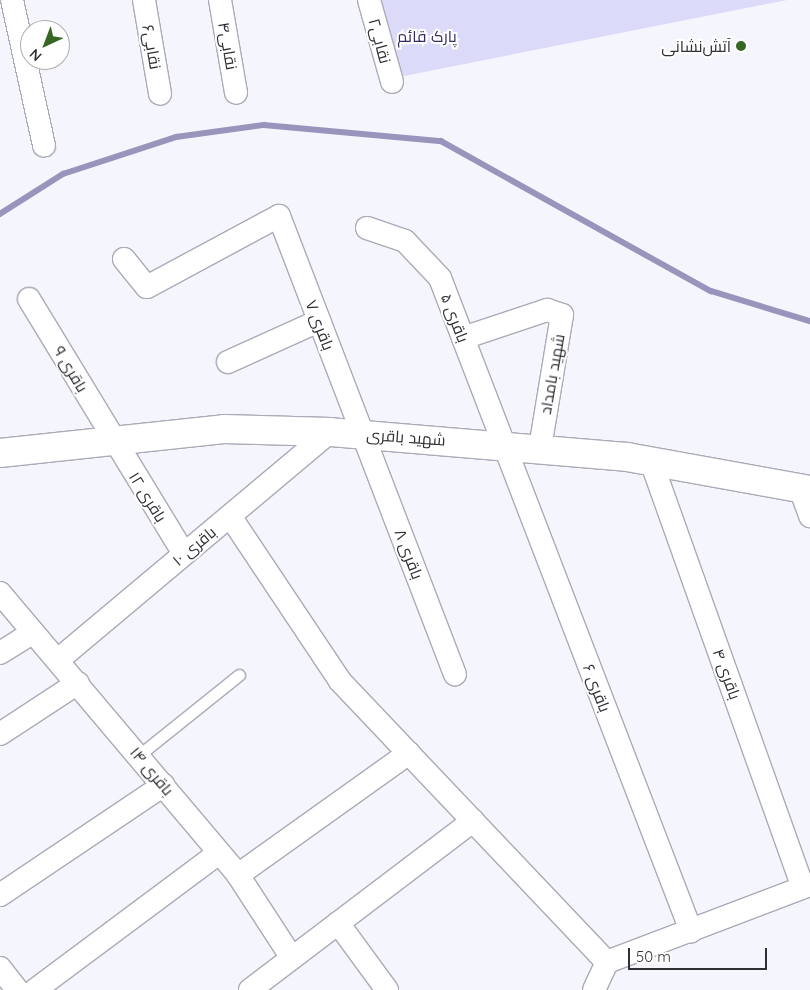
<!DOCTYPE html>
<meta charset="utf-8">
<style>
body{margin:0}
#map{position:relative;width:810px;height:990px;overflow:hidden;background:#f5f5fd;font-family:Quicksand,Cairo,sans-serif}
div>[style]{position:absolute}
.green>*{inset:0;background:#dbdaf8}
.stream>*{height:5.5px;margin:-2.75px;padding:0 2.75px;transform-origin:2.75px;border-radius:2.75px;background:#9895bd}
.roads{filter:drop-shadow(1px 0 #ababb8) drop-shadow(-1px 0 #ababb8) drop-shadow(0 1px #ababb8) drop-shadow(0 -1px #ababb8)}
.lane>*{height:11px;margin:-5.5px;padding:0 5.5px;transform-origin:5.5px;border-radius:5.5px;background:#fff}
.street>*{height:22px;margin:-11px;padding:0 11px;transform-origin:11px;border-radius:11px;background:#fff}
.secondary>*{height:28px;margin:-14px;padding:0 14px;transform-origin:14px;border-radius:14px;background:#fff}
.dots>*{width:14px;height:14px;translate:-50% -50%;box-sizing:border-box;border:2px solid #fff;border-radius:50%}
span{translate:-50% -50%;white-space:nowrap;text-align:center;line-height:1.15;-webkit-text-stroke:4px #fff;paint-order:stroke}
.park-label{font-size:16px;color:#352d61}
.street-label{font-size:16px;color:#2f2f34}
.poi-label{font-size:16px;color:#2f2f34}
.right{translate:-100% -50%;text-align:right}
.north{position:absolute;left:20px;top:20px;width:50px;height:50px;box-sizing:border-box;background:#fff;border:1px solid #acacae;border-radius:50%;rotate:223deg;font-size:14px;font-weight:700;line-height:20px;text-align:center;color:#2f2f34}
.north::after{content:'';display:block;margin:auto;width:18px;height:22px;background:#376524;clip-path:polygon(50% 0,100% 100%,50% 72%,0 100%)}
.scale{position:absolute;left:628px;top:948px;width:139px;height:22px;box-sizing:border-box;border:2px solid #2f2f34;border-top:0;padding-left:6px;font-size:15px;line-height:18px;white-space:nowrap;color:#2f2f34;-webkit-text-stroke:4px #fff;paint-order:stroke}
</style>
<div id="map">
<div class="green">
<div style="clip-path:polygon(379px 0,787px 0,399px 77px)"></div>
</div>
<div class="stream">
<div style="left:0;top:214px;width:75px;rotate:-32.4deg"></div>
<div style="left:63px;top:174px;width:119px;rotate:-18.1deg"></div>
<div style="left:176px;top:137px;width:89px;rotate:-7.8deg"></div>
<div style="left:264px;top:125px;width:178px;rotate:5.2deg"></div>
<div style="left:441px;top:141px;width:309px;rotate:29.1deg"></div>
<div style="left:711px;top:291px;width:103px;rotate:16.9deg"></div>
</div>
<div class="roads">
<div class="lane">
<div style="left:139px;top:755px;width:128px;rotate:-38.7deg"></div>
</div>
<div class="street">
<div style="left:12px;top:0;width:149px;rotate:77.6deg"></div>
<div style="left:144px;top:0;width:95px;rotate:80.3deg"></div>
<div style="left:220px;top:0;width:94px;rotate:80.2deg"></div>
<div style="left:369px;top:0;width:85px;rotate:74.3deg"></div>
<div style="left:367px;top:228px;width:40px;rotate:18.9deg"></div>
<div style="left:405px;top:241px;width:51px;rotate:46.6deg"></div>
<div style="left:440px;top:278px;width:700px;rotate:68.97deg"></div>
<div style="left:124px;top:259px;width:36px;rotate:51deg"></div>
<div style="left:147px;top:287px;width:150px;rotate:-28.3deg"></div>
<div style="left:279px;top:216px;width:491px;rotate:69deg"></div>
<div style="left:29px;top:299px;width:298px;rotate:58.7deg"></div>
<div style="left:463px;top:338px;width:89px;rotate:-18.4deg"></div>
<div style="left:547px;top:310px;width:16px;rotate:18deg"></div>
<div style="left:562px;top:315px;width:135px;rotate:99.4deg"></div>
<div style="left:228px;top:362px;width:100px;rotate:-24.3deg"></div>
<div style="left:651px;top:461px;width:452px;rotate:70.4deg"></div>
<div style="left:800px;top:488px;width:30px;rotate:70deg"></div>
<div style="left:230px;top:516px;width:198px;rotate:56.3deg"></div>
<div style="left:340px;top:681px;width:388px;rotate:46.5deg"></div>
<div style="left:0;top:593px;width:369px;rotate:49.8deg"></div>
<div style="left:238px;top:875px;width:99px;rotate:57deg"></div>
<div style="left:0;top:653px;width:39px;rotate:-32deg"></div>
<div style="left:58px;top:660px;width:355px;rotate:-40deg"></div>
<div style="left:0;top:734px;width:93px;rotate:-33.2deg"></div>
<div style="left:238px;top:875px;width:210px;rotate:-35.5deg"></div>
<div style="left:0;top:895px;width:197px;rotate:-33.9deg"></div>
<div style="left:338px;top:923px;width:83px;rotate:53.8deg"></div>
<div style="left:0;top:968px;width:28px;rotate:52deg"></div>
<div style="left:35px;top:990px;width:229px;rotate:-36.7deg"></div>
<div style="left:250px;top:990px;width:280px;rotate:-37.2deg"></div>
<div style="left:594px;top:990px;width:31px;rotate:-65deg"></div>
<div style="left:607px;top:962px;width:217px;rotate:-20.8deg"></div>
</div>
<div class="secondary">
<div style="left:0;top:453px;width:225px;rotate:-6.1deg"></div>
<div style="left:224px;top:429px;width:106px;rotate:1.6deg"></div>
<div style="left:330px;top:432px;width:298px;rotate:4.8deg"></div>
<div style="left:627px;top:457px;width:186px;rotate:10.2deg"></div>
</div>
</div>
<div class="dots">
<div style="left:741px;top:46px;background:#376524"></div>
</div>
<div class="park-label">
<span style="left:427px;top:36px">پارک قائم</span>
</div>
<div class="street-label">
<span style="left:380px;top:41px;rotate:75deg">نقابی۲</span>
<span style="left:228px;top:46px;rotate:80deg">نقابی۴</span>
<span style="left:152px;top:47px;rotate:80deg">نقابی۶</span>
<span style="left:455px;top:318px;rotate:69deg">باقری ۵</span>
<span style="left:320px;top:325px;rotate:69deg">باقری ۷</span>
<span style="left:71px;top:369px;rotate:59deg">باقری ۹</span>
<span style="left:552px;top:374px;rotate:-80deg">شهید بامداد</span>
<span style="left:406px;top:437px;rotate:4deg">شهید باقری</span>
<span style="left:148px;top:497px;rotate:58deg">باقری ۱۲</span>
<span style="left:194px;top:546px;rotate:-40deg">باقری ۱۰</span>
<span style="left:409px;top:554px;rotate:69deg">باقری ۸</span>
<span style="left:727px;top:674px;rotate:70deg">باقری ۴</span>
<span style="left:597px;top:688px;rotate:69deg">باقری ۶</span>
<span style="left:152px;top:771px;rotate:50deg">باقری ۱۴</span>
</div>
<div class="poi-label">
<span class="right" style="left:731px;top:46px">آتش‌نشانی</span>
</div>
<div class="north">N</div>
<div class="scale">50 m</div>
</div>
